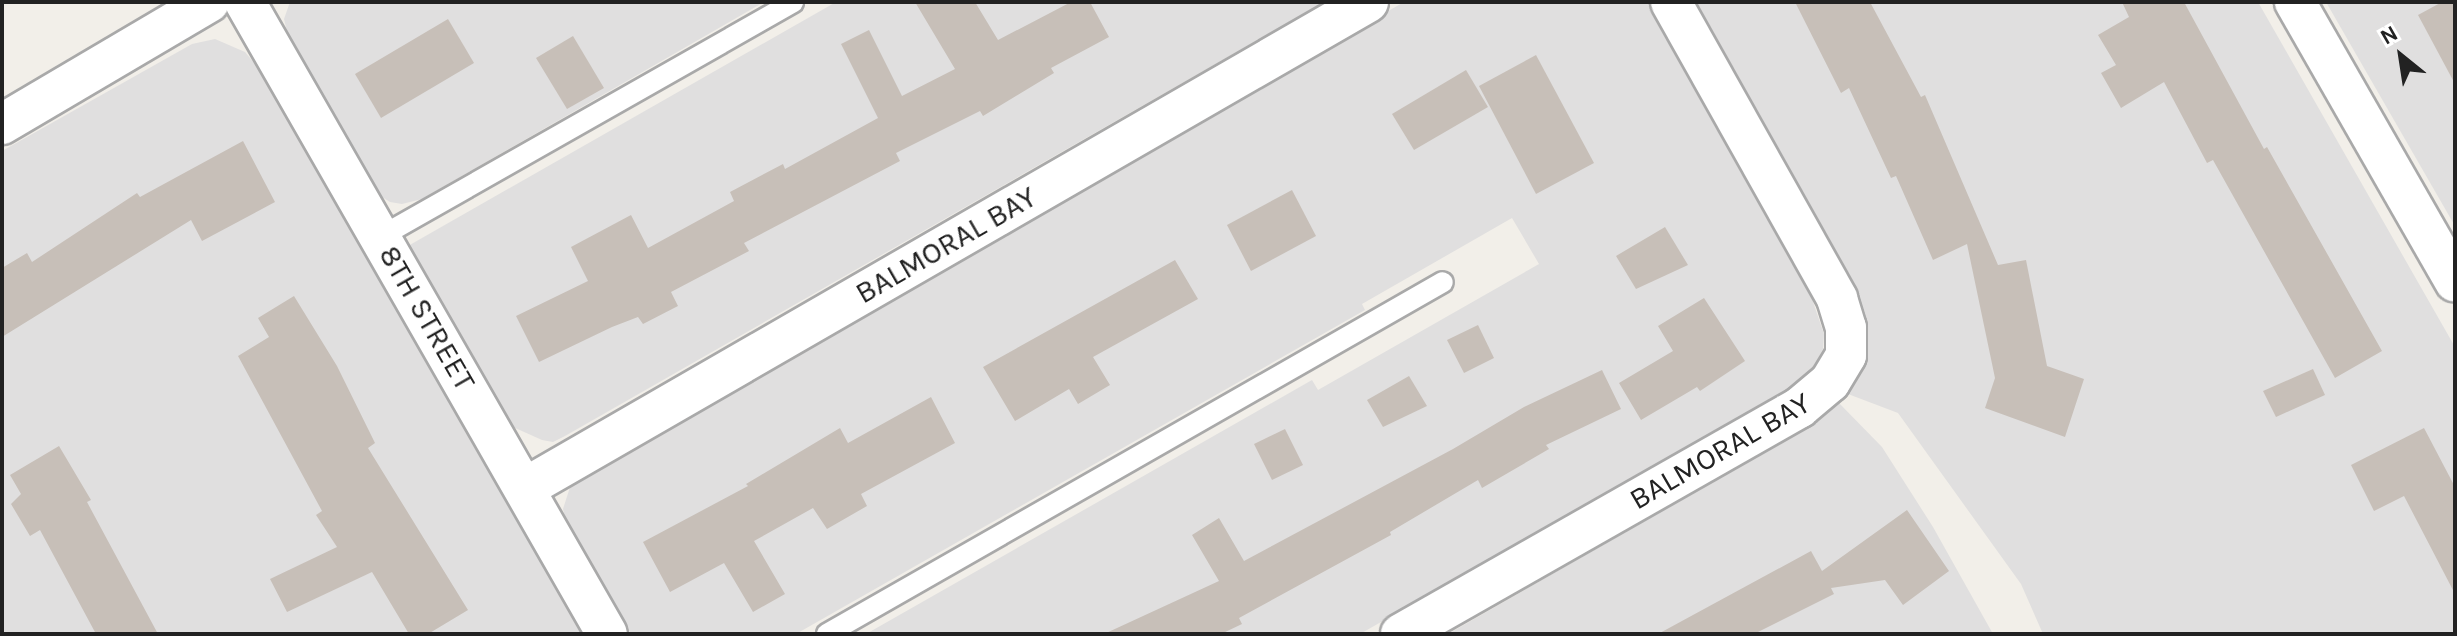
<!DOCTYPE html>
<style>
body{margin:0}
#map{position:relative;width:2457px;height:636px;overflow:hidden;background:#f2efe9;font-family:Karla,sans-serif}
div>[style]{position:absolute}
.residential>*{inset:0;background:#e0dfdf}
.building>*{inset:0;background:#c7bfb8}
.roads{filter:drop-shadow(2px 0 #a9a9a9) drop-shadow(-2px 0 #a9a9a9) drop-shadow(0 2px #a9a9a9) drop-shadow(0 -2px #a9a9a9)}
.service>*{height:20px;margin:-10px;padding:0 10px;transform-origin:10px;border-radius:10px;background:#fff}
.minor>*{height:40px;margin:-20px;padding:0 20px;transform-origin:20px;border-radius:20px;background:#fff}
span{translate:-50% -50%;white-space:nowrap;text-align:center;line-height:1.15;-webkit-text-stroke:8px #fff;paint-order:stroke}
.street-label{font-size:30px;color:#222}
.frame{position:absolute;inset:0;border:4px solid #222;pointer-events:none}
.north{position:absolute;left:2361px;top:16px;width:80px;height:80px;-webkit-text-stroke:6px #fff;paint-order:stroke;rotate:330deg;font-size:22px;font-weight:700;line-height:32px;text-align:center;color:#222}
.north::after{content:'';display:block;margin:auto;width:28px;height:36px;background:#222;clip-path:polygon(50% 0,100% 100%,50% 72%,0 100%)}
</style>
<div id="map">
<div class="residential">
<div style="clip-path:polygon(290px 2px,764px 2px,422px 199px,402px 204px,390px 202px,376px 193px,289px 39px,284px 19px)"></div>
<div style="clip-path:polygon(836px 2px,1324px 2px,565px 436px,553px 442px,542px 440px,513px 427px,408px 246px)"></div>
<div style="clip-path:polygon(1404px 2px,1649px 2px,1810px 293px,1824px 334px,1823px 349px,1812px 371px,1791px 388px,1360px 634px,866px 634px,1312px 380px,1318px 390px,1539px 264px,1512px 218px,1362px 304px,1365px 310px,796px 634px,631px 634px,566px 522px,563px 509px,571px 484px,587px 471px)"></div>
<div style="clip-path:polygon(1695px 2px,2258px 2px,2455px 347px,2455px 634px,2043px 634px,2021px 584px,1898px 413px,1848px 394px,1860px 375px,1866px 355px,1859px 298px)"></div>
<div style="clip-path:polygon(2326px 2px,2455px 2px,2455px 226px)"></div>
<div style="clip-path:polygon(215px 39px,245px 52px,261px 71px,582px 634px,2px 634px,2px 151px,192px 44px)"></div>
<div style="clip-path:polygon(1839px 403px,1882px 447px,1933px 527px,1993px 634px,1448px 634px,1817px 422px)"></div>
</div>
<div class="building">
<div style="clip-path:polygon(915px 2px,975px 2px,998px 40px,1071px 2px,1090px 2px,1109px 37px,1051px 68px,1054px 73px,983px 116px,980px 111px,896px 153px,900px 161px,744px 243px,749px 251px,671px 292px,678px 306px,643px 324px,638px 317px,612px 327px,539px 362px,516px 316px,588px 281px,571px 247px,631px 215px,648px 248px,734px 201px,730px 192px,783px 164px,785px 169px,878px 118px,841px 44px,869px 30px,902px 96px,955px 69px)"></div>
<div style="clip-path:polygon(1795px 2px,1870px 2px,1921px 97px,1925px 95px,1998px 265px,2026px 260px,2047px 366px,2084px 379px,2065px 437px,1985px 408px,1995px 378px,1967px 244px,1933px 260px,1896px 176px,1891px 178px,1849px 88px,1841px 93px)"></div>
<div style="clip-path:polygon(2122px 2px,2184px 2px,2264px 149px,2267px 147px,2382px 351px,2335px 378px,2213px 160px,2207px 163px,2164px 82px,2121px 108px,2101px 73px,2116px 65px,2098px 35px,2129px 17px)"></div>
<div style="clip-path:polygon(2442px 2px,2455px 2px,2455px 84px,2418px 15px)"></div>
<div style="clip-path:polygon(448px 19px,474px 63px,381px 118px,355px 74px)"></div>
<div style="clip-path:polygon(573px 36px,604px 88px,567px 109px,536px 58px)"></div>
<div style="clip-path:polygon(1536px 55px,1594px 163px,1536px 194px,1479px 86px)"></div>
<div style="clip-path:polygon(1466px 70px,1488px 107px,1414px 150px,1392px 114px)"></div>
<div style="clip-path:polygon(243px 141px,275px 202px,202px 241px,191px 220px,2px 337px,2px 268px,27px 253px,32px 262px,137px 193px,140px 197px)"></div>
<div style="clip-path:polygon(1292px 190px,1316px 236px,1251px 271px,1227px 225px)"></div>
<div style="clip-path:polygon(1665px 227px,1688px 265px,1636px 289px,1616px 256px)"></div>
<div style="clip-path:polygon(1175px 260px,1198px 299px,1093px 357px,1110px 385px,1078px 404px,1069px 389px,1015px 421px,983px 367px)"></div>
<div style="clip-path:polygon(294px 296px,337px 366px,375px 443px,368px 448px,468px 610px,428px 634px,409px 634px,372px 572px,287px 612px,270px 579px,337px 547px,316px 515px,322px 511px,238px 356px,269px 337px,258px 318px)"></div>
<div style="clip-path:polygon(1704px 298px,1745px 361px,1700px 391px,1697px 387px,1641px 420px,1619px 383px,1673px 351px,1658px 326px)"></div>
<div style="clip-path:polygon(1478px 325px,1494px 358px,1464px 373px,1447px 340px)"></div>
<div style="clip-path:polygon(2313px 369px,2325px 395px,2276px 417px,2263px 391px)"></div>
<div style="clip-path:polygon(1602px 370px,1621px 409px,1546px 445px,1549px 449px,1482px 488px,1478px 480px,1390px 532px,1391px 535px,1239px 618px,1242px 624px,1221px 634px,1104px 634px,1219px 581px,1192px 535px,1219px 518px,1244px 561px,1453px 449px,1524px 407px)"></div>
<div style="clip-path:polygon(1409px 376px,1427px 406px,1383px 427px,1367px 400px)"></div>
<div style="clip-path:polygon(931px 397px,955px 443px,861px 494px,867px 506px,827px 529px,813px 508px,754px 541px,785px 594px,753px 612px,724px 563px,670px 592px,643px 542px,748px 486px,746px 484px,840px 428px,848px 443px)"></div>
<div style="clip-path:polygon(2424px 428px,2455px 487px,2455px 594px,2404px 496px,2374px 511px,2351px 465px)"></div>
<div style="clip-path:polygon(1285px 429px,1303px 465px,1272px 480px,1254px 444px)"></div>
<div style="clip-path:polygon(59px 446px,91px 500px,87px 502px,158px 634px,96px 634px,40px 530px,30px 536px,11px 504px,21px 494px,10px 475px)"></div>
<div style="clip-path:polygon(1907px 510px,1949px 571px,1903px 605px,1885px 580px,1831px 588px,1834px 594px,1754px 634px,1658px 634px,1811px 551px,1822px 571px)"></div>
</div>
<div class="roads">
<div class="service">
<div style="left:380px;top:237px;width:475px;rotate:-29.6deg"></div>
<div style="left:827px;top:634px;width:709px;rotate:-29.74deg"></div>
</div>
<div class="minor">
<div style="left:245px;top:2px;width:728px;rotate:60.2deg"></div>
<div style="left:2295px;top:2px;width:322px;rotate:60.2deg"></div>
<div style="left:2px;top:124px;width:240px;rotate:-30.5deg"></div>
<div style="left:525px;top:488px;width:973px;rotate:-29.96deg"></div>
<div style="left:1401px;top:634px;width:458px;rotate:-29.6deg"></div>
<div style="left:1799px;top:408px;width:40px;rotate:-40deg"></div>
<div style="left:1830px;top:382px;width:31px;rotate:-59deg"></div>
<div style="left:1846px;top:355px;width:27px;rotate:-90deg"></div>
<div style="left:1846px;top:328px;width:31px;rotate:-107deg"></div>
<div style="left:1837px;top:298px;width:339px;rotate:-119.3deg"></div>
</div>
</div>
<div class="street-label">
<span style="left:946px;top:245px;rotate:-30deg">BALMORAL BAY</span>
<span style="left:427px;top:318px;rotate:60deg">8TH STREET</span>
<span style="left:1720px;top:451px;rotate:-30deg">BALMORAL BAY</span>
</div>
<div class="frame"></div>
<div class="north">N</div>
</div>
